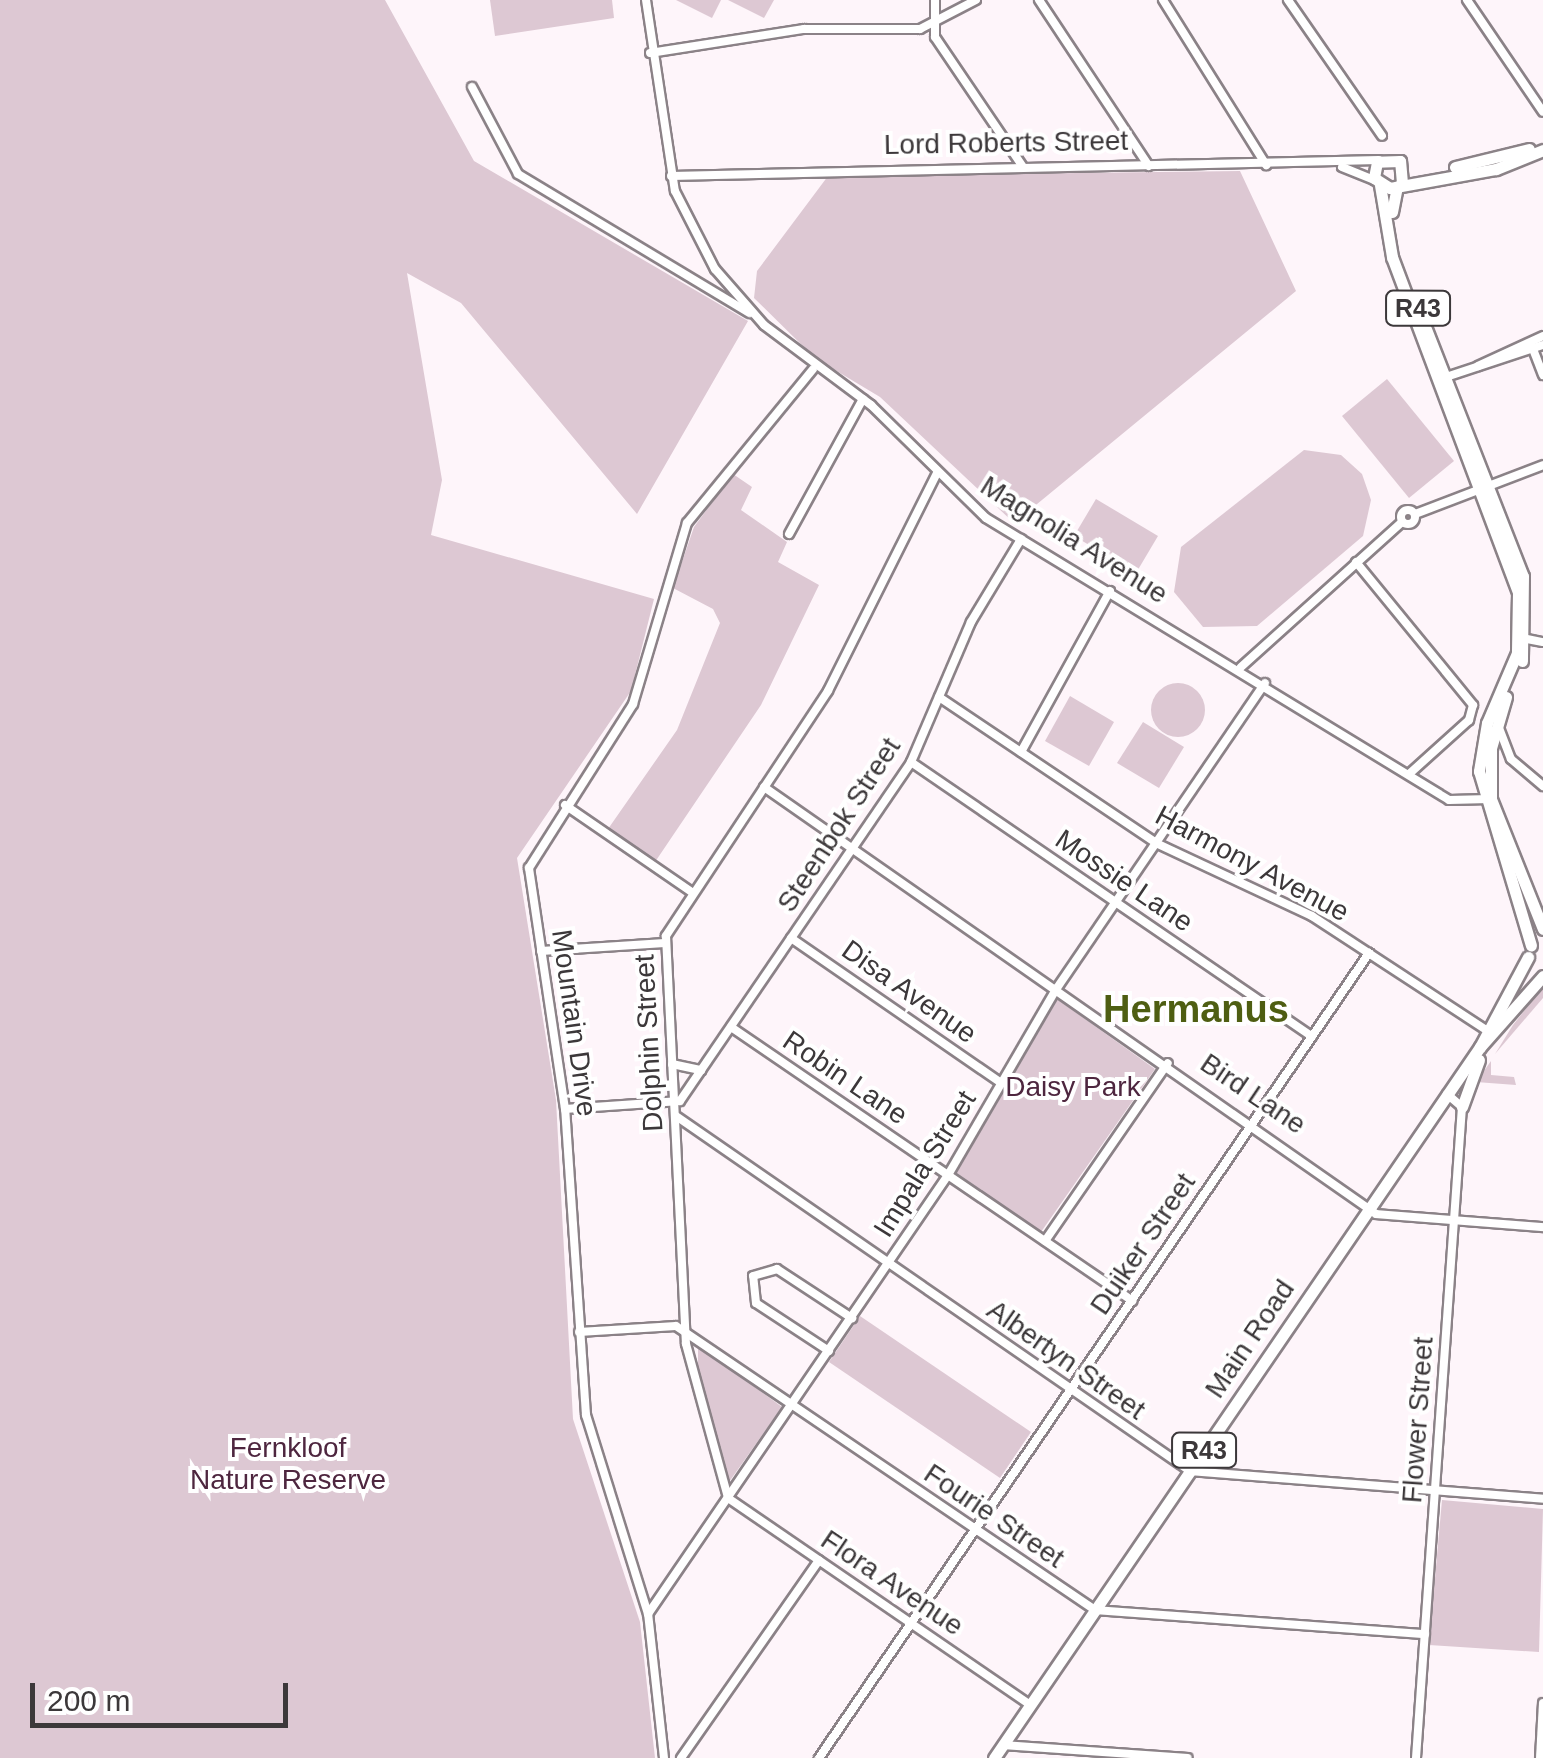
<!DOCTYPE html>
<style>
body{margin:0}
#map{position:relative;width:1543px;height:1758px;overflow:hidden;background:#fef5fa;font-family:Helvetica,sans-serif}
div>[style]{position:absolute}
.green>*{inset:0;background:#ddc8d3}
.round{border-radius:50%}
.roads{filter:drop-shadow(2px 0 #8b8287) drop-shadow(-2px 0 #8b8287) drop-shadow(0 2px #8b8287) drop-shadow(0 -2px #8b8287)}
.minor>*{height:8px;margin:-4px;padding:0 4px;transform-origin:4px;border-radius:4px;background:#fff}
.minor>.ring{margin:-4px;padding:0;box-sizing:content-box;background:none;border:8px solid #fff;border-radius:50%}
.primary>*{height:11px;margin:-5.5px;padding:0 5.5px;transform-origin:5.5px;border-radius:5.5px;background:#fff}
span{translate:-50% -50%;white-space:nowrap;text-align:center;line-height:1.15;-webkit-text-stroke:8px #fff;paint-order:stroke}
.shield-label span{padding:2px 8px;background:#fff;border:2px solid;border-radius:8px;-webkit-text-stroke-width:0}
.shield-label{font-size:25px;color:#3c383a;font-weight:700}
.street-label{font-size:28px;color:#3c383a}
.park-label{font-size:28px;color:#4e263f}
.district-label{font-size:38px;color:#4e5e12;font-weight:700}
.scale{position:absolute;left:30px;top:1683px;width:258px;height:45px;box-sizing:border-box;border:5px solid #3c383a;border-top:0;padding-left:12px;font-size:30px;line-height:35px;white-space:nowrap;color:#3c383a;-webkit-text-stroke:8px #fff;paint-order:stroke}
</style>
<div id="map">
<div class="green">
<div style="clip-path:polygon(0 0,385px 0,474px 161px,748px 321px,637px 514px,461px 303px,407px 273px,442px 480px,431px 535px,654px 599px,631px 691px,517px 858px,556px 1100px,573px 1419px,640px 1622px,655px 1758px,0 1758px)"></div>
<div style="clip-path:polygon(490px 0,612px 0,614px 18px,495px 36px)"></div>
<div style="clip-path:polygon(676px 0,721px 0,712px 18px)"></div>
<div style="clip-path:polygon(728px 0,774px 0,764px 18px)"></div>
<div style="clip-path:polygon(1240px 171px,1296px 291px,1014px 523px,880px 397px,815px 358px,754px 298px,757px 271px,828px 176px)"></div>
<div style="clip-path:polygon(1387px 379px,1454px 461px,1409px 498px,1342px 416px)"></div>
<div style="clip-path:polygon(1304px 450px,1341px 455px,1362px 474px,1371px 500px,1363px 536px,1257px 626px,1203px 627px,1174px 592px,1181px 547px)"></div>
<div style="clip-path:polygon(733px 474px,752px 487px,741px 510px,787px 542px,778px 562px,819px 585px,761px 705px,655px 862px,608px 829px,677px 730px,720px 623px,713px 609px,673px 588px,694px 527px)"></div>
<div style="clip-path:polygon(1096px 499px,1158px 536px,1136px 573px,1074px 536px)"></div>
<div class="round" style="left:1151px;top:683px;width:54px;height:54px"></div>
<div style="clip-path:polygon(1070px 696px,1114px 722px,1089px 766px,1045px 741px)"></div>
<div style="clip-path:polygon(1143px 722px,1184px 747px,1159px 788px,1117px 763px)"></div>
<div style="clip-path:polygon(1543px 987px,1543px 998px,1495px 1054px,1513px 1025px)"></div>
<div style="clip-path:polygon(1057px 999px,1155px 1069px,1041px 1232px,956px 1173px)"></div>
<div style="clip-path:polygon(1491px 1061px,1491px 1075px,1514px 1077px,1516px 1085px,1476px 1082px)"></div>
<div style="clip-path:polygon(860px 1316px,1031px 1432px,1000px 1478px,829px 1362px)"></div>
<div style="clip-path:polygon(698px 1345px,782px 1407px,729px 1482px,698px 1390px)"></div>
<div style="clip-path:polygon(1442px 1500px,1543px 1509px,1539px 1652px,1429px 1645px)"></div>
</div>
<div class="roads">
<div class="minor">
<div style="left:646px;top:0;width:193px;rotate:81.4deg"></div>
<div style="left:675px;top:191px;width:88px;rotate:62.9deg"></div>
<div style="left:715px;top:269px;width:74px;rotate:48.8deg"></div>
<div style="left:764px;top:325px;width:134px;rotate:36.8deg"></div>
<div style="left:871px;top:405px;width:161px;rotate:44.5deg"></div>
<div style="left:986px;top:518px;width:542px;rotate:31.34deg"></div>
<div style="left:1449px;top:800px;width:41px;rotate:-1.4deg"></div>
<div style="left:935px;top:0;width:37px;rotate:90deg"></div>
<div style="left:935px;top:37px;width:157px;rotate:55.9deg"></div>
<div style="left:1039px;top:0;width:199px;rotate:56.5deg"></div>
<div style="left:1163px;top:0;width:195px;rotate:58deg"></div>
<div style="left:1288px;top:0;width:165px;rotate:55.3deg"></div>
<div style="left:1467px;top:0;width:135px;rotate:55.8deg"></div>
<div style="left:650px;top:53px;width:156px;rotate:-8.9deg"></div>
<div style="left:804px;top:29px;width:116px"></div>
<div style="left:920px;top:29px;width:63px;rotate:-27.4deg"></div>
<div style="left:472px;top:87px;width:98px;rotate:62.1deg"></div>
<div style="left:518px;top:174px;width:270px;rotate:31deg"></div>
<div style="left:1342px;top:167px;width:35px;rotate:22deg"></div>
<div style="left:671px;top:176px;width:708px;rotate:-1.29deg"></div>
<div style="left:1533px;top:349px;width:28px;rotate:69deg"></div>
<div style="left:1478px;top:366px;width:72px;rotate:-24.8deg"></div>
<div style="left:1443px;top:378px;width:105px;rotate:-18.3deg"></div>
<div style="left:937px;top:473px;width:244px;rotate:116.6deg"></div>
<div style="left:828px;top:691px;width:294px;rotate:123.5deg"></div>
<div style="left:666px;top:936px;width:408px;rotate:87.2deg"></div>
<div style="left:686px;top:1344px;width:160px;rotate:74.7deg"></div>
<div style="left:728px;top:1498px;width:366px;rotate:34.4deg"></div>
<div class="ring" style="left:1401px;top:510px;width:6px;height:6px"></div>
<div style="left:1415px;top:514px;width:137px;rotate:-20.9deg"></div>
<div style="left:789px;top:534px;width:154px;rotate:-61.3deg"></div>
<div style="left:1356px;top:562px;width:185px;rotate:50.7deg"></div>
<div style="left:1473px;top:705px;width:16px;rotate:105deg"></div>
<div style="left:1469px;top:720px;width:81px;rotate:138deg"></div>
<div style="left:1527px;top:639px;width:16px;rotate:11deg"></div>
<div style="left:1241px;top:667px;width:217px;rotate:-42deg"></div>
<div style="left:939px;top:697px;width:262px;rotate:33.9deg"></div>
<div style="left:1156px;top:843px;width:172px;rotate:25.1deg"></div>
<div style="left:1312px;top:916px;width:212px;rotate:33.2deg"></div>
<div style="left:1499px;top:728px;width:33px;rotate:69deg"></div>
<div style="left:1511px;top:759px;width:42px;rotate:40.2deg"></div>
<div style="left:1021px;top:752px;width:184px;rotate:-61.1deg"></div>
<div style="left:911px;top:762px;width:486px;rotate:34.4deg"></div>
<div style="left:764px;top:787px;width:746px;rotate:34.9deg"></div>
<div style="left:1376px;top:1214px;width:168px;rotate:4.5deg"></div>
<div style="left:565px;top:805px;width:155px;rotate:34.5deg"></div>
<div style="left:791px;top:938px;width:255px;rotate:34.6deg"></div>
<div style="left:541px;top:951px;width:124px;rotate:-3.7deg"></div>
<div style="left:731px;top:1027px;width:486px;rotate:34.3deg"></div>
<div style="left:672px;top:1064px;width:30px;rotate:12deg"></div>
<div style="left:565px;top:1109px;width:115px;rotate:-4deg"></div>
<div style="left:680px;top:1101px;width:410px;rotate:-55.7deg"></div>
<div style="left:911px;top:762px;width:152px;rotate:-66.8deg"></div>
<div style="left:971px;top:622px;width:97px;rotate:-58.9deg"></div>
<div style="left:676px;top:1116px;width:625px;rotate:34.63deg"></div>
<div style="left:1190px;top:1471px;width:354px;rotate:4.5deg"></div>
<div style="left:1045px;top:1241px;width:216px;rotate:-55.4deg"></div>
<div style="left:579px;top:1332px;width:97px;rotate:-3.5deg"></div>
<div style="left:676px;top:1326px;width:506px;rotate:34.13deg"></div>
<div style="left:1095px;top:1610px;width:331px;rotate:4.2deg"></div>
<div style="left:829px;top:1351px;width:87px;rotate:-146.7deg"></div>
<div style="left:756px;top:1303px;width:27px;rotate:-96deg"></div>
<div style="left:753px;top:1276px;width:25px;rotate:-16deg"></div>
<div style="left:777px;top:1269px;width:90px;rotate:33.2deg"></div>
<div style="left:648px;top:1614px;width:532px;rotate:-55.65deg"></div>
<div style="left:948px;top:1175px;width:216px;rotate:-59.8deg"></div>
<div style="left:1057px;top:988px;width:369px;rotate:-55.7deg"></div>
<div style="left:1003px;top:1745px;width:185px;rotate:4deg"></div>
<div style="left:664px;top:1758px;width:145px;rotate:-96.3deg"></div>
<div style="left:648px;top:1614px;width:208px;rotate:-107.3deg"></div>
<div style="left:586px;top:1415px;width:307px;rotate:-93.9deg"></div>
<div style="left:565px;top:1109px;width:244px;rotate:-98.5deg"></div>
<div style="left:529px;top:868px;width:194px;rotate:-57.6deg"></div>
<div style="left:633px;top:704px;width:189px;rotate:-73.4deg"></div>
<div style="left:687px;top:523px;width:199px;rotate:-50.7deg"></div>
<div style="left:681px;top:1758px;width:241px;rotate:-55.1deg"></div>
<div style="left:819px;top:1758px;width:975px;rotate:-55.66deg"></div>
<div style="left:1416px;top:1758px;width:653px;rotate:-85.96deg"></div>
<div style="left:1462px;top:1107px;width:20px;rotate:-139deg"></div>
<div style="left:1540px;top:1758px;width:55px;rotate:-86.9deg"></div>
</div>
<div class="primary">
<div style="left:1455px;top:167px;width:76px;rotate:-13.7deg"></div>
<div style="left:1402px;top:183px;width:22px;rotate:-95deg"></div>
<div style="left:1400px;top:161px;width:23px;rotate:178deg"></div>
<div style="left:1377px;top:162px;width:16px;rotate:101deg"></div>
<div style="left:1374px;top:178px;width:19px;rotate:32deg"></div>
<div style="left:1390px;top:188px;width:108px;rotate:-10.2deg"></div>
<div style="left:1496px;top:169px;width:51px;rotate:-22deg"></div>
<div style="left:1380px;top:185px;width:73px;rotate:80.5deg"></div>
<div style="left:1392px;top:257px;width:359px;rotate:69.4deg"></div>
<div style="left:1518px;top:593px;width:60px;rotate:91deg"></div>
<div style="left:1517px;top:653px;width:76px;rotate:113.2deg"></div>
<div style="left:1487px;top:723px;width:49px;rotate:99.5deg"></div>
<div style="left:1479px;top:771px;width:182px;rotate:73.4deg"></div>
<div style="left:1392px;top:212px;width:26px;rotate:-79deg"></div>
<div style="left:1426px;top:329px;width:265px;rotate:68.6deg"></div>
<div style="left:1523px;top:576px;width:85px;rotate:90.7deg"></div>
<div style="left:1506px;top:697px;width:53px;rotate:106.4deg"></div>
<div style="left:1491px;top:748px;width:51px;rotate:90deg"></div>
<div style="left:1491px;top:799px;width:140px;rotate:68.2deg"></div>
<div style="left:1480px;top:1047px;width:95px;rotate:-48.4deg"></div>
<div style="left:1462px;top:1107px;width:50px;rotate:-70.1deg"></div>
<div style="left:994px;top:1758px;width:861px;rotate:-55.65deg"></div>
<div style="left:1480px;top:1047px;width:102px;rotate:-61.9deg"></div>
</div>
</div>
<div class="shield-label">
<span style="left:1418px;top:308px">R43</span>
<span style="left:1204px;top:1450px">R43</span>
</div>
<div class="street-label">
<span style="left:1006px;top:143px;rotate:-1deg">Lord Roberts Street</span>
<span style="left:1074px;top:540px;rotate:32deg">Magnolia Avenue</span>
<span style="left:839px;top:825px;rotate:-57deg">Steenbok Street</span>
<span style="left:1252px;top:864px;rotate:28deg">Harmony Avenue</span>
<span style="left:1124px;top:881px;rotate:34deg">Mossie Lane</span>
<span style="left:909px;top:992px;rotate:35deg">Disa Avenue</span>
<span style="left:574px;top:1023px;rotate:82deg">Mountain Drive</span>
<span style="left:649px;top:1043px;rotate:-93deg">Dolphin Street</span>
<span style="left:845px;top:1078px;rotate:34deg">Robin Lane</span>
<span style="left:1253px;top:1094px;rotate:34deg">Bird Lane</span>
<span style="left:925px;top:1164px;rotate:-58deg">Impala Street</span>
<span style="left:1143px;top:1244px;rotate:-56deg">Duiker Street</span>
<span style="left:1250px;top:1339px;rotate:-56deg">Main Road</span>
<span style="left:1066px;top:1360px;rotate:35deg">Albertyn Street</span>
<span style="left:1418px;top:1420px;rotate:-86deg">Flower Street</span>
<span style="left:994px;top:1516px;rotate:34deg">Fourie Street</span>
<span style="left:892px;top:1583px;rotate:34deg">Flora Avenue</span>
</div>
<div class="park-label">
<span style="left:1073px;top:1087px">Daisy Park</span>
<span style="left:288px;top:1464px">Fernkloof<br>Nature Reserve</span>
</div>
<div class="district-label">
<span style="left:1196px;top:1010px">Hermanus</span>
</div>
<div class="scale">200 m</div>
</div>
